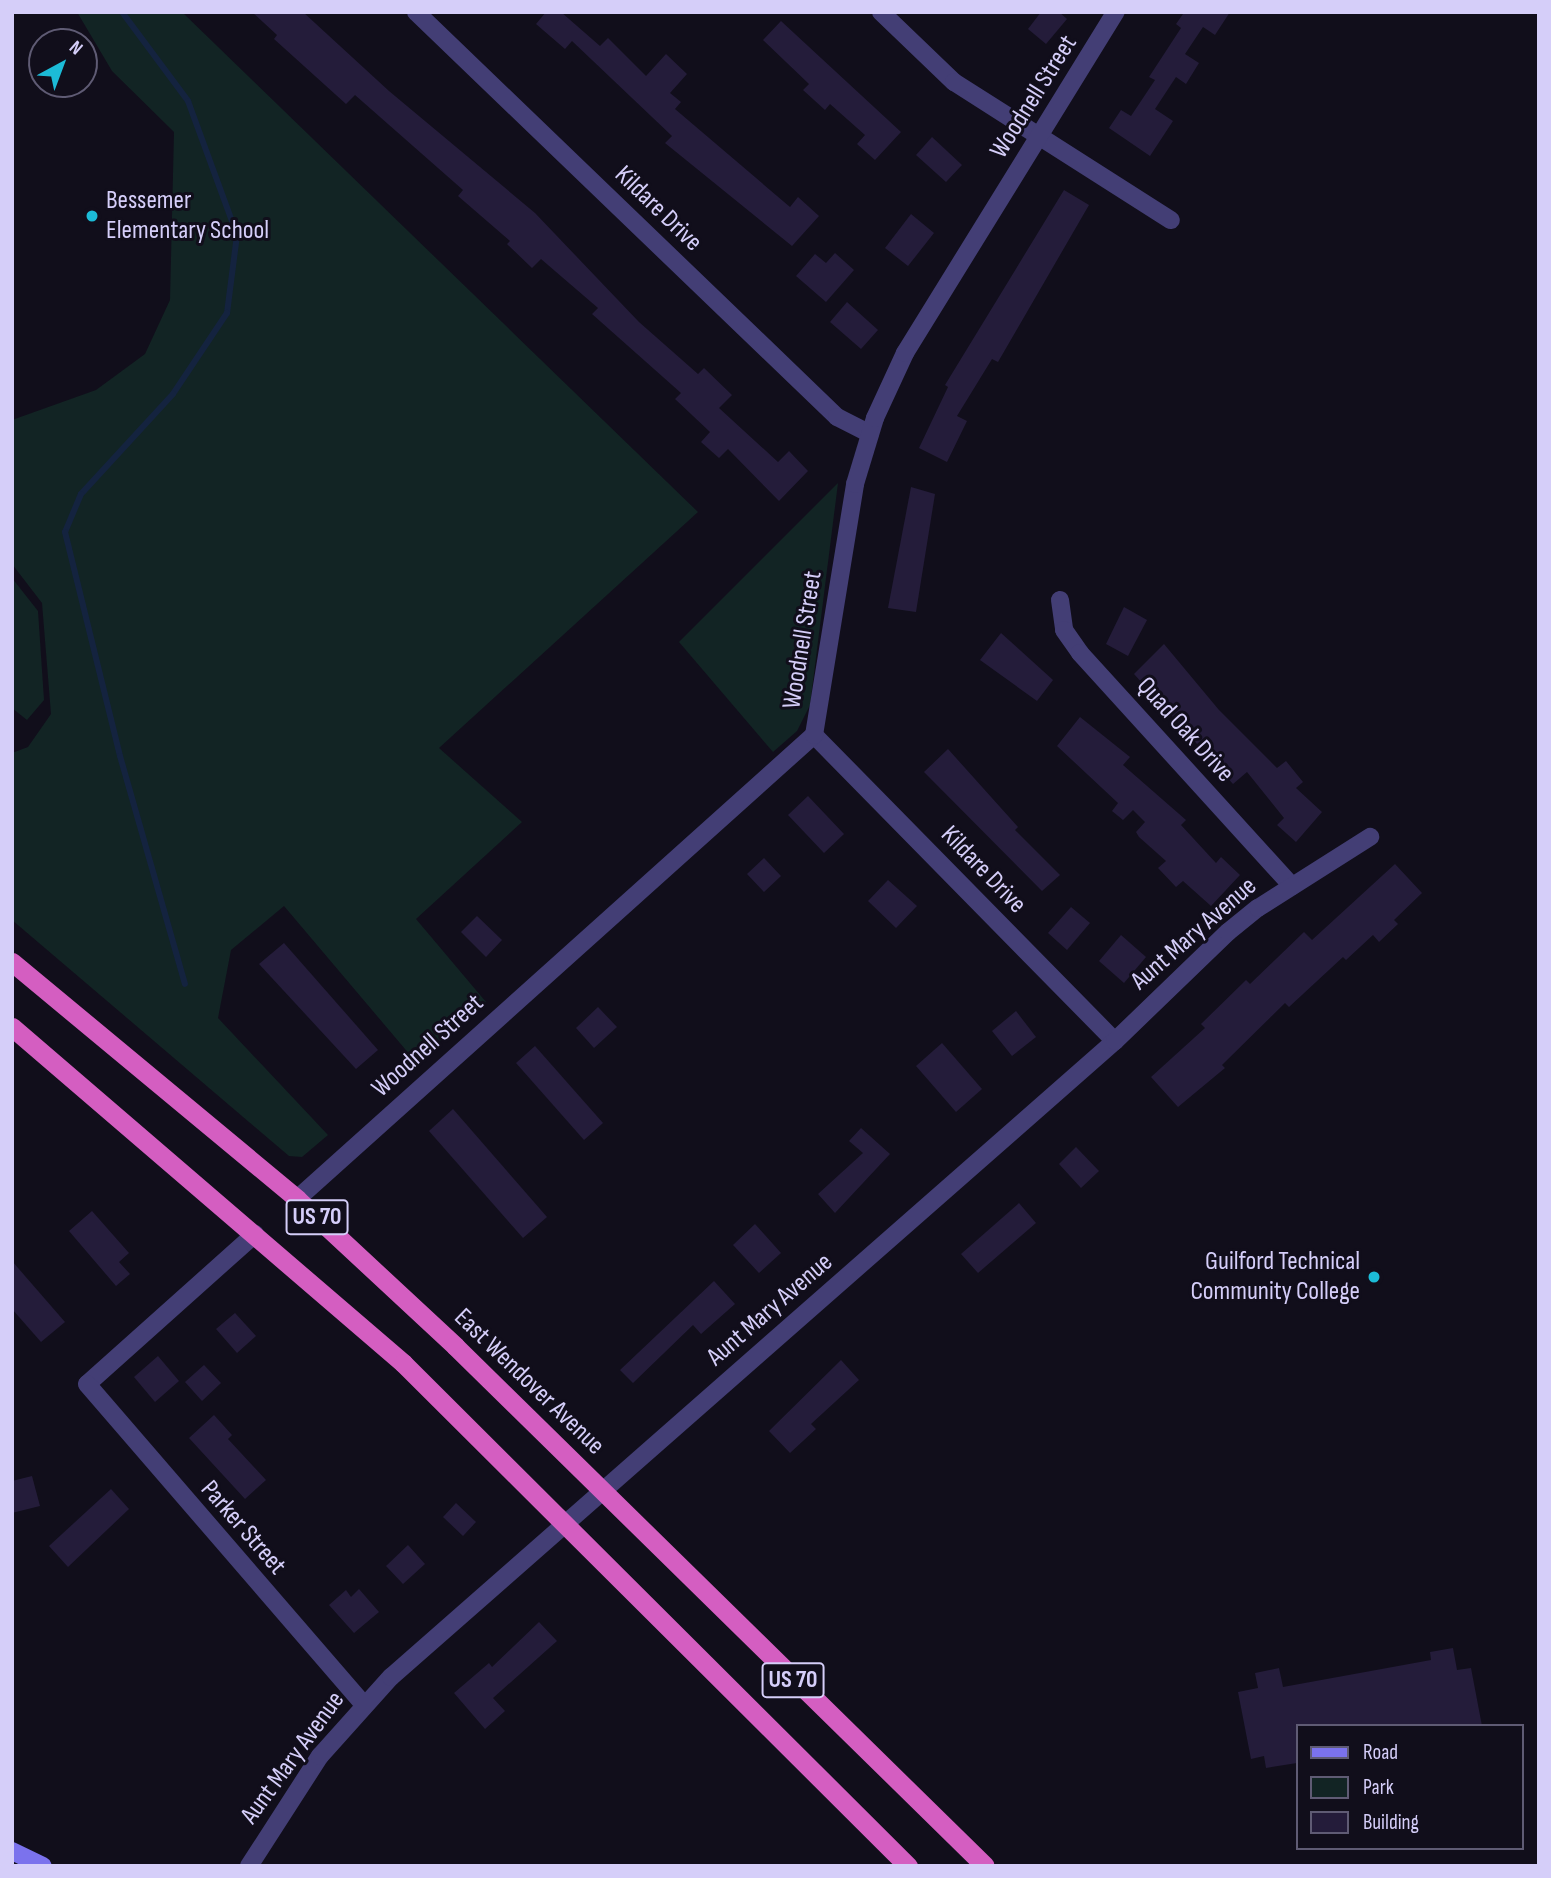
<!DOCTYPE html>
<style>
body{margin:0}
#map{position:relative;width:1551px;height:1878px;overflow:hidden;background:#110e1b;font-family:"Sofia Sans Condensed",sans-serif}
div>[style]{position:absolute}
.green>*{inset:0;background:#122424}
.stream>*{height:6px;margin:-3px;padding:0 3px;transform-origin:3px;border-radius:3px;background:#14233f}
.building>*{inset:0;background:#241c3a}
.minor>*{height:18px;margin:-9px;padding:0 9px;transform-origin:9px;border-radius:9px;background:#433e75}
.secondary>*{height:18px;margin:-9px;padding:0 9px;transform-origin:9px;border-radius:9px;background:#7b72ed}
.trunk>*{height:19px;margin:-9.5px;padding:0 9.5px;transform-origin:9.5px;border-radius:9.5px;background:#d45ec1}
.dots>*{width:19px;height:19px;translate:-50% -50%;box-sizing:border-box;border:4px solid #110e1b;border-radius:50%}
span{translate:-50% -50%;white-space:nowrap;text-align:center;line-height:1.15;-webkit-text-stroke:6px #110e1b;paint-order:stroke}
.shield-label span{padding:2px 5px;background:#110e1b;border:2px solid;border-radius:5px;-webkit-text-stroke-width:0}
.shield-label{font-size:24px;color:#d5cef9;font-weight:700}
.street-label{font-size:26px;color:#d5cef9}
.poi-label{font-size:26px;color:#d5cef9}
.left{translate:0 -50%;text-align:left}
.right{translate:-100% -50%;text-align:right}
.frame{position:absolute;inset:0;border:14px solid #d5cef9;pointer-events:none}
.legend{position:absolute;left:1296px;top:1724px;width:228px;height:126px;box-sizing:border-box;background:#110e1b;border:2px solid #5f5b74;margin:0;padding:9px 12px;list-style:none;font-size:21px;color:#d5cef9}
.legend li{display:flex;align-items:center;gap:14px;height:35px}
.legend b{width:35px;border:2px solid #5f5b74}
.north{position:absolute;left:28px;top:28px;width:70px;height:70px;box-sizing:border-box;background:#110e1b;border:2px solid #5f5b74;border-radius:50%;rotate:41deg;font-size:19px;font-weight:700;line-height:28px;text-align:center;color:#d5cef9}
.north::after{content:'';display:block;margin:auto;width:24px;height:32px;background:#1cbbd7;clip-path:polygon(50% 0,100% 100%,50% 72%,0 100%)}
</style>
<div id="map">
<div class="green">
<div style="clip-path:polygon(77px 12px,182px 12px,698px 512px,439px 748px,522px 822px,416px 919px,486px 1002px,416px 1062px,284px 906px,231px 950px,218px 1018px,328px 1135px,302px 1157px,289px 1156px,12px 920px,12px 753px,28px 747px,51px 714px,42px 603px,12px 564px,12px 420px,96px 390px,145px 354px,170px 300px,174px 132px,112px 71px)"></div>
<div style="clip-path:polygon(838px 483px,810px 705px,797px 731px,773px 752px,679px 642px)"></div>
<div style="clip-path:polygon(12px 578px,38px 611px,44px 700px,27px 720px,12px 708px)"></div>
</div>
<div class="stream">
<div style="left:122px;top:12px;width:111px;rotate:53.4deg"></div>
<div style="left:188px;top:101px;width:143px;rotate:69.9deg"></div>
<div style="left:237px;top:235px;width:79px;rotate:97.3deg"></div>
<div style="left:227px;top:313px;width:97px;rotate:123.7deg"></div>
<div style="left:173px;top:394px;width:136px;rotate:132.6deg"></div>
<div style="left:81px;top:494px;width:41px;rotate:112.8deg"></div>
<div style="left:65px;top:532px;width:231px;rotate:76.2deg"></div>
<div style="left:120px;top:756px;width:237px;rotate:74.1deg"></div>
</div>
<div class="building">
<div style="clip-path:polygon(252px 12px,303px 12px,389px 91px,535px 213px,639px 322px,698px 374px,704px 368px,732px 395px,719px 408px,778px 462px,789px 451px,808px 471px,779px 501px,728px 449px,719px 458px,701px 442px,710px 432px,675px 399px,681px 393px,592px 314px,598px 308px,541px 259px,532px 268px,507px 244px,510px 241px,458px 196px,463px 190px,355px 95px,346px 104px,274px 39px,277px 35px)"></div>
<div style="clip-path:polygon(546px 12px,561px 12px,600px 46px,608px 38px,646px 76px,666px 54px,687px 74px,670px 93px,681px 102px,675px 109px,790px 207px,798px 197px,819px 216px,792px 246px,665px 143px,672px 136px,572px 41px,565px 49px,536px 24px)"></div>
<div style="clip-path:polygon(1041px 12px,1059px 12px,1067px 19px,1046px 44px,1028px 29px)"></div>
<div style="clip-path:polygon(1180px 12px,1230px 12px,1215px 35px,1203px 27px,1185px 54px,1199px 63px,1186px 84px,1176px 77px,1155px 109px,1173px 121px,1150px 156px,1109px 128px,1121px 110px,1131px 116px,1155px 80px,1149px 77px,1181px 28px,1176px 24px,1183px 14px)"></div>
<div style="clip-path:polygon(781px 21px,901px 132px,875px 160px,857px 144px,865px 135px,830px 104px,825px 110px,803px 90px,809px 84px,763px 40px)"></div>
<div style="clip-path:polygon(932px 137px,962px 165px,946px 182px,916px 155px)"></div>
<div style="clip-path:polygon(1064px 190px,1089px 205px,998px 362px,992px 359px,957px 416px,967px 421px,947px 462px,919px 448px,948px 387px,945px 385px)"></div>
<div style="clip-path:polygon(911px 214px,934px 233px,908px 266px,885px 248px)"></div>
<div style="clip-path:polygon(835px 253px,854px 270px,826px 302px,796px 276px,815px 254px,826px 263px)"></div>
<div style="clip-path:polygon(847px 302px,878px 330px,861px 349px,830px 322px)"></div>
<div style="clip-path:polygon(911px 487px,935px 494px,916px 612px,888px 608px)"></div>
<div style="clip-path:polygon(1124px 607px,1147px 620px,1128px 656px,1106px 644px)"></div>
<div style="clip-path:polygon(1001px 633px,1053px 680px,1037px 701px,980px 660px)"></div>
<div style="clip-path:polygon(1164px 644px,1219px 710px,1277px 768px,1286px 761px,1303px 782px,1296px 788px,1322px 812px,1296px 842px,1277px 825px,1284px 818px,1247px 772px,1233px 784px,1134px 674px)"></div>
<div style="clip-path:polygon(1080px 717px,1130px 757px,1123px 765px,1186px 820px,1181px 825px,1216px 863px,1221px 857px,1240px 875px,1211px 906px,1183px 881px,1176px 887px,1158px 868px,1166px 861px,1139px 837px,1136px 832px,1145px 822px,1133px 810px,1123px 820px,1112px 811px,1118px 803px,1057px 746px)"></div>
<div style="clip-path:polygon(948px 749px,1018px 827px,1015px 830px,1060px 875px,1042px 891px,924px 772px)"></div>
<div style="clip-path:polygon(808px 796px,844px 834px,824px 853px,788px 815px)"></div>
<div style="clip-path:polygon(764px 858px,781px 876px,764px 892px,747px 874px)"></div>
<div style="clip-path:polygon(1395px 864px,1422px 893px,1394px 920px,1398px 924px,1379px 942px,1373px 935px,1346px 960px,1343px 957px,1289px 1007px,1285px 1003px,1222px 1065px,1225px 1068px,1178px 1107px,1151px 1077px,1205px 1028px,1201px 1024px,1246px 980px,1250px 984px,1304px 932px,1312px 940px)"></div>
<div style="clip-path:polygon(888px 880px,917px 906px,896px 928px,868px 901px)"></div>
<div style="clip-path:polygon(1071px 907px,1090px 923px,1067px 950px,1048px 933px)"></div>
<div style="clip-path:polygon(477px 916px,502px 940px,486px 957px,461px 932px)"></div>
<div style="clip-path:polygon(1121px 935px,1146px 957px,1124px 983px,1099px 961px)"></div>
<div style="clip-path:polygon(284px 943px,378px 1050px,356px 1069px,259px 964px)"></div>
<div style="clip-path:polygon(598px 1007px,617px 1027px,594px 1048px,576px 1028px)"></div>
<div style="clip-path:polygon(1016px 1011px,1036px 1037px,1012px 1056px,992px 1031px)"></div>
<div style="clip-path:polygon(942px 1043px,982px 1089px,956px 1112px,916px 1066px)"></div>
<div style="clip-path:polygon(535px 1046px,603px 1123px,584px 1140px,516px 1063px)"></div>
<div style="clip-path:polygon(453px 1109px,547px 1217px,523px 1238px,429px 1131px)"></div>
<div style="clip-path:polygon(861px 1128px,890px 1154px,835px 1213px,818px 1194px,863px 1153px,849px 1141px)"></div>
<div style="clip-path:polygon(1076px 1147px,1099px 1171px,1081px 1188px,1059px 1164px)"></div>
<div style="clip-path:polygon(1019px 1203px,1036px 1223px,978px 1273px,961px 1254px)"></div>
<div style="clip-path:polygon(92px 1211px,129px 1253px,119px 1262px,130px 1274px,116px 1286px,69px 1231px)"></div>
<div style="clip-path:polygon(755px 1224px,781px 1253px,759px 1273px,733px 1245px)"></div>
<div style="clip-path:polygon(12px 1261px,65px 1322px,41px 1342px,12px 1309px)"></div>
<div style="clip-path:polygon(714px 1281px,735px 1304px,701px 1334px,693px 1325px,633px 1383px,620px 1370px)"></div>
<div style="clip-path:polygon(235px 1313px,256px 1336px,237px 1353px,216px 1329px)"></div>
<div style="clip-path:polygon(158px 1356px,179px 1381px,155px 1402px,134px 1377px)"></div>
<div style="clip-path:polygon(841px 1360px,859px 1380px,811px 1424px,816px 1429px,790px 1453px,769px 1431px)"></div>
<div style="clip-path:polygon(204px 1365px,221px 1383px,202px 1401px,185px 1382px)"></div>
<div style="clip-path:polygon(214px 1415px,232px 1435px,228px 1439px,266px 1480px,245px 1499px,189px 1438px)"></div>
<div style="clip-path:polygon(32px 1476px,40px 1506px,12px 1513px,12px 1481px)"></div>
<div style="clip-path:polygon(111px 1489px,129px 1509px,68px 1567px,49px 1546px)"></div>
<div style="clip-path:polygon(456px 1503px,476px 1522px,463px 1536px,443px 1517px)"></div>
<div style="clip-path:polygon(408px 1545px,425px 1564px,403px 1584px,386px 1566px)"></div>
<div style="clip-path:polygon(359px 1589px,379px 1612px,354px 1633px,329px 1605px,346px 1590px,351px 1597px)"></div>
<div style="clip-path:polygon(539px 1622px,557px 1641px,493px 1698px,505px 1711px,485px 1729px,454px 1693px,489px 1663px,492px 1667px)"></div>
<div style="clip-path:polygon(1453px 1648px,1457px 1670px,1471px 1668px,1482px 1726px,1297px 1726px,1297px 1763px,1266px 1768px,1264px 1756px,1251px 1759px,1238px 1692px,1258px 1688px,1255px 1673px,1279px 1668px,1283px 1687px,1431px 1660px,1430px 1652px)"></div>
</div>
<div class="minor">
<div style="left:416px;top:12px;width:584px;rotate:43.89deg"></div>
<div style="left:837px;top:417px;width:37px;rotate:27deg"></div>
<div style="left:881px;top:12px;width:101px;rotate:43.8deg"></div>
<div style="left:954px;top:82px;width:257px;rotate:32.5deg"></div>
<div style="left:1060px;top:600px;width:30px;rotate:82deg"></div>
<div style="left:1064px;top:630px;width:28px;rotate:55deg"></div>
<div style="left:1080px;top:653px;width:315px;rotate:47.7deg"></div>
<div style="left:814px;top:735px;width:429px;rotate:45.5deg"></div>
<div style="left:297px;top:1199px;width:695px;rotate:-41.91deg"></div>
<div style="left:814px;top:735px;width:254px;rotate:-80.7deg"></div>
<div style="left:855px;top:484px;width:69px;rotate:-73.1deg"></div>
<div style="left:875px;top:418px;width:72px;rotate:-65.2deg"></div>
<div style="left:905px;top:353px;width:401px;rotate:-58.3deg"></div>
<div style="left:255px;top:1234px;width:225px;rotate:138.2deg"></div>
<div style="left:87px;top:1384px;width:423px;rotate:49.2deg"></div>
<div style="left:249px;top:1866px;width:131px;rotate:-57.2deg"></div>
<div style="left:320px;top:1756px;width:106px;rotate:-48.1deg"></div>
<div style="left:391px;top:1677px;width:964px;rotate:-41.3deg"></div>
<div style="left:1115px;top:1041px;width:157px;rotate:-44deg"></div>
<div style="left:1228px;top:932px;width:38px;rotate:-39deg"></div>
<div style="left:1258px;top:908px;width:133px;rotate:-32.4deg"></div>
</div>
<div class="secondary">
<div style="left:12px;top:1851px;width:34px;rotate:26deg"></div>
</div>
<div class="trunk">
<div style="left:12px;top:962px;width:371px;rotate:39.7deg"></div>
<div style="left:297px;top:1199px;width:216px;rotate:42.9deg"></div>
<div style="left:455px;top:1346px;width:742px;rotate:44.45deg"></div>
<div style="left:12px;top:1027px;width:516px;rotate:40.67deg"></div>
<div style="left:403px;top:1363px;width:713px;rotate:44.89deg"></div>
</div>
<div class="dots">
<div style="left:92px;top:216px;background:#1cbbd7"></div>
<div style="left:1374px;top:1277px;background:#1cbbd7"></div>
</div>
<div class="shield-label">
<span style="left:317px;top:1217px">US 70</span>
<span style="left:793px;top:1680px">US 70</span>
</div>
<div class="street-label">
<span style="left:1034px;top:97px;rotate:-58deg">Woodnell Street</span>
<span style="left:658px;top:209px;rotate:44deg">Kildare Drive</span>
<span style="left:803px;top:640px;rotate:-81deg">Woodnell Street</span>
<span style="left:1185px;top:730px;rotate:48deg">Quad Oak Drive</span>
<span style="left:983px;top:870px;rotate:46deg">Kildare Drive</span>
<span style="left:1194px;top:934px;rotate:-41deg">Aunt Mary Avenue</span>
<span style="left:428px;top:1046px;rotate:-42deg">Woodnell Street</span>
<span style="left:770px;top:1310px;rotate:-41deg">Aunt Mary Avenue</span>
<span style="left:529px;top:1382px;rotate:44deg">East Wendover Avenue</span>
<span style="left:243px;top:1528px;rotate:49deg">Parker Street</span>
<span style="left:293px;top:1758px;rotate:-54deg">Aunt Mary Avenue</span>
</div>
<div class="poi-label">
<span class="left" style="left:106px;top:216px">Bessemer<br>Elementary School</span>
<span class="right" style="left:1360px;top:1277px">Guilford Technical<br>Community College</span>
</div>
<div class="frame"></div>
<ul class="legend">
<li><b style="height:9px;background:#7b72ed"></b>Road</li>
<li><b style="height:19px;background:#122424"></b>Park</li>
<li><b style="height:19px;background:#241c3a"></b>Building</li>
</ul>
<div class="north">N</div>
</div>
